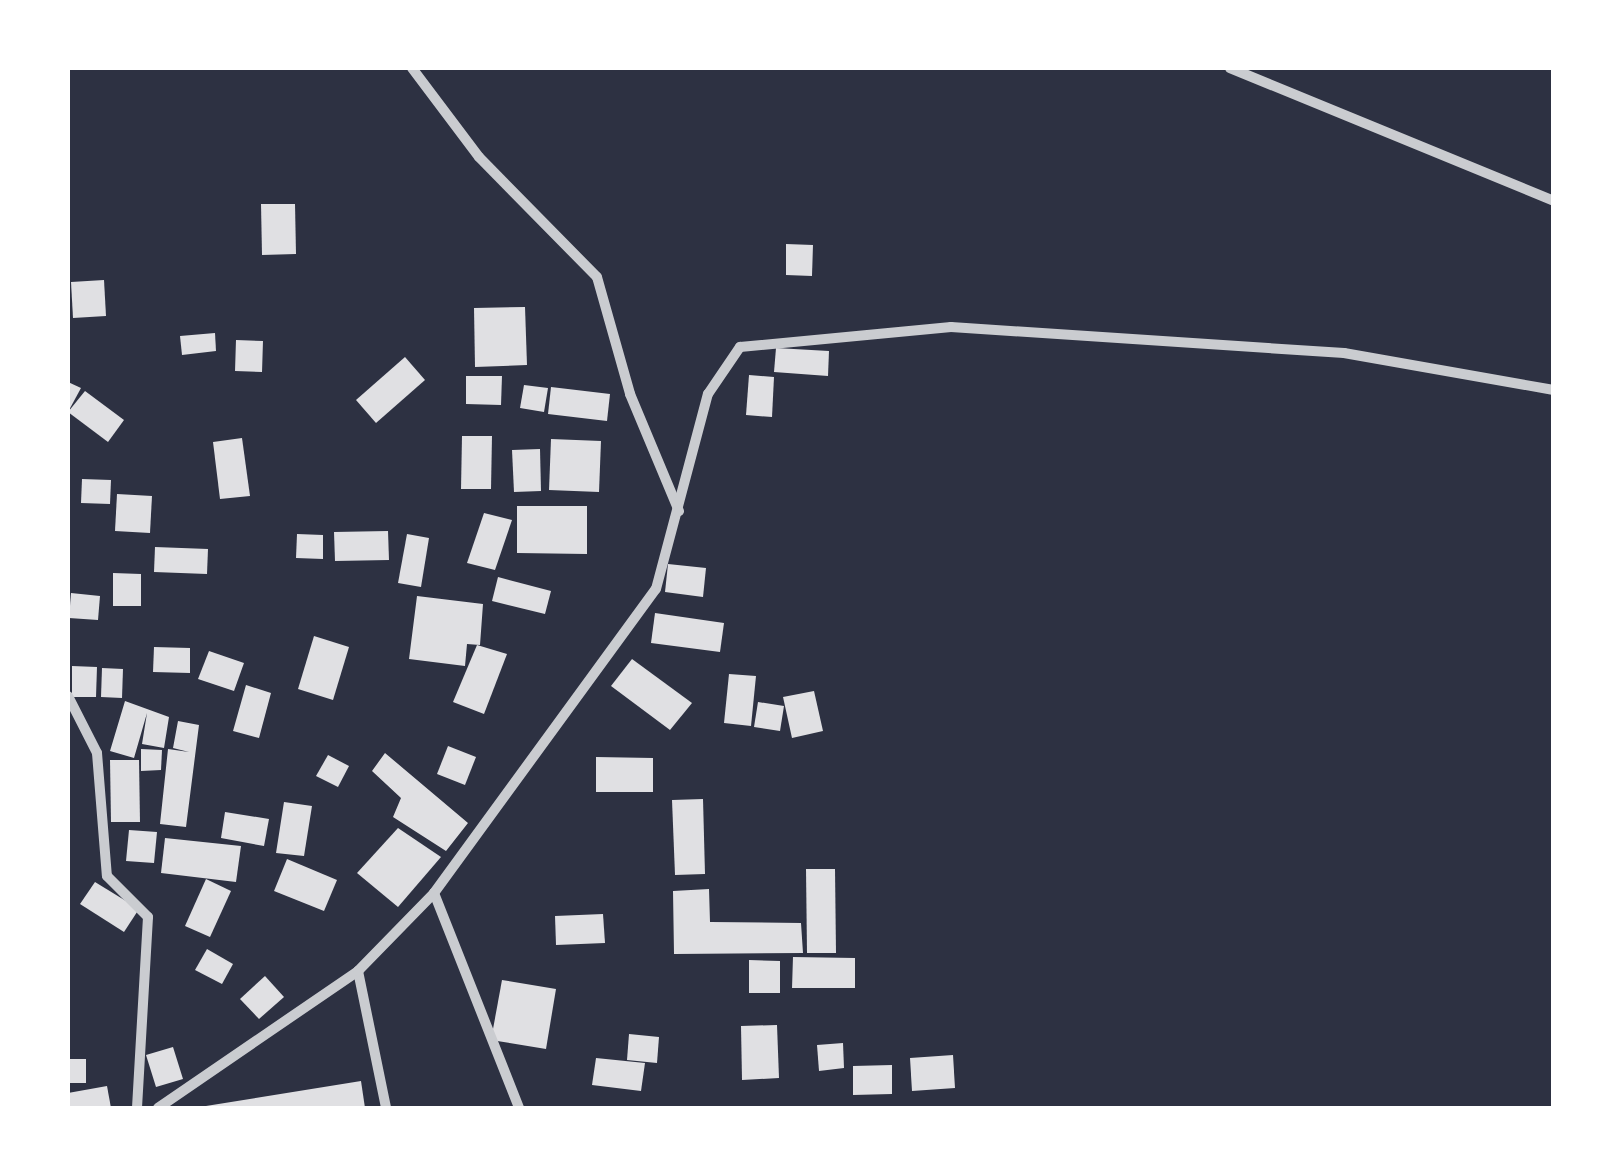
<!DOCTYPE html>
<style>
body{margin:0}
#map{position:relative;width:1621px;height:1176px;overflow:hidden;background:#2d3142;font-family:Ubuntu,sans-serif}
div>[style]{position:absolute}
.building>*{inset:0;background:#e0e0e3}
.minor>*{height:10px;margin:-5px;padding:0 5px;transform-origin:5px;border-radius:5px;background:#caccd0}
span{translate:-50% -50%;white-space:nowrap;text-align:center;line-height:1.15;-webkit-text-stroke:8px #fff;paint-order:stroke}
.frame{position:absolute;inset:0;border:70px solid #fff;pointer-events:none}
</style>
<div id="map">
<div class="building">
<div style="clip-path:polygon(261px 204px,295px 204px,296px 254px,262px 255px)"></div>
<div style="clip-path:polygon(786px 244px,813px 245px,812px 276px,786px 275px)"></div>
<div style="clip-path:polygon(104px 280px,106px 316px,73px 318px,71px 282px)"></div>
<div style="clip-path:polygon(525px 307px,527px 365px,475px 367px,474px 308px)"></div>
<div style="clip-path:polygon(215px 333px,216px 351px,182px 355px,180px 336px)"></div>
<div style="clip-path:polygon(236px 340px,263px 341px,262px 372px,235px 371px)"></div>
<div style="clip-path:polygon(776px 348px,829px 351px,828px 376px,774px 372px)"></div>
<div style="clip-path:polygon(405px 357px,425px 380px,376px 423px,356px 400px)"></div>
<div style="clip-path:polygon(749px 375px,774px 377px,772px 417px,746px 415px)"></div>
<div style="clip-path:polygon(466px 376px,502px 376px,501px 405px,466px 404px)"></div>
<div style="clip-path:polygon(68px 382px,81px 388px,68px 412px)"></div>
<div style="clip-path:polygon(524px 385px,548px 388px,544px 412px,520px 408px)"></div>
<div style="clip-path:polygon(551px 387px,610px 394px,607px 421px,548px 414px)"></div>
<div style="clip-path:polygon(85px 391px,124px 420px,108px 442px,68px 412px)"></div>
<div style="clip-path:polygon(462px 436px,492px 436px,491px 489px,461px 489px)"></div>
<div style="clip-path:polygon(242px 438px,250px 496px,220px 499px,213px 442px)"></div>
<div style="clip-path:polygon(551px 439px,601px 441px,599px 492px,549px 490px)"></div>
<div style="clip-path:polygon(540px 449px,541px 491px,514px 492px,512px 450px)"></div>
<div style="clip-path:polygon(82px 479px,111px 480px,110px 504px,81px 503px)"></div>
<div style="clip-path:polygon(117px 494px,152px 496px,150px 533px,115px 531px)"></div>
<div style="clip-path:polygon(517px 506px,587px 506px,587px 554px,517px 553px)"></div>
<div style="clip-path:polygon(484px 513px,512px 520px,495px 570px,467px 563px)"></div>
<div style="clip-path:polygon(388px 531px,389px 560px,335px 561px,334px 532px)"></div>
<div style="clip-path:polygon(297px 534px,323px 535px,323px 559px,296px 558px)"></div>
<div style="clip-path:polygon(407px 534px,429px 538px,421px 587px,398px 583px)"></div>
<div style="clip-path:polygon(155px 547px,208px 549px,207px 574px,154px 572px)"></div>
<div style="clip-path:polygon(668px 564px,706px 568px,703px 597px,665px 592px)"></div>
<div style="clip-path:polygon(113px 573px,141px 574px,141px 606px,113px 606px)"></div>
<div style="clip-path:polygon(498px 577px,551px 591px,545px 614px,492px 601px)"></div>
<div style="clip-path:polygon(71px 593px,100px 596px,98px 620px,69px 618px)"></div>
<div style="clip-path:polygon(417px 596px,483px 604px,480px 645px,467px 644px,465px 666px,409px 659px)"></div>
<div style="clip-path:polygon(655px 613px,724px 623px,720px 652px,651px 643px)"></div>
<div style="clip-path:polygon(314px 636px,349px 647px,333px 700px,298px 689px)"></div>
<div style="clip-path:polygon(477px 645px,507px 654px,484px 714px,453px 702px)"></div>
<div style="clip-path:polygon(154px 647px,190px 648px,190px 673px,153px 672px)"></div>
<div style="clip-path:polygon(209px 651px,244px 663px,234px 691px,198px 679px)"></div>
<div style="clip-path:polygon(632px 659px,692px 703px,670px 730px,611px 686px)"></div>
<div style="clip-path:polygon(72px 666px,97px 667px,96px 697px,72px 697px)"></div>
<div style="clip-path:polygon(102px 668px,123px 669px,122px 698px,101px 697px)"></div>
<div style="clip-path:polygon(729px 674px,756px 676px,751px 726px,724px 723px)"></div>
<div style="clip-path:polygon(246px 685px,271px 693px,259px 738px,233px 731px)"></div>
<div style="clip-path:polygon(814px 691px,823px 731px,792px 738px,783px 697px)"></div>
<div style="clip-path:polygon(125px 701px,169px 717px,164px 748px,142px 744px,147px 713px,134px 758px,110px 751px)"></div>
<div style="clip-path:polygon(758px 702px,784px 706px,780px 731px,754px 727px)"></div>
<div style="clip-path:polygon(178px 721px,199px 725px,186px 827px,160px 824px,168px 749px,189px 752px,173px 748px)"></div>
<div style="clip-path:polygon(448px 746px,476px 757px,465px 785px,437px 774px)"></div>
<div style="clip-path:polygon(141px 749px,162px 750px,161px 770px,141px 771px)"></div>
<div style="clip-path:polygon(385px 753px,468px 823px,446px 851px,393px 817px,401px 798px,372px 771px)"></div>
<div style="clip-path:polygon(328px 755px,349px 766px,338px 787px,316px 776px)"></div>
<div style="clip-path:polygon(596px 757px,653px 758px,653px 792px,596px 792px)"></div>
<div style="clip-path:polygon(110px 760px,139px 760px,140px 822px,111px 822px)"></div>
<div style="clip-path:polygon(703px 799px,705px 874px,675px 875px,672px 800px)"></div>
<div style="clip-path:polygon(284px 802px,312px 806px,304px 856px,276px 853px)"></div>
<div style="clip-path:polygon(225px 812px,269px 819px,264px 846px,221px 838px)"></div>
<div style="clip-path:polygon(398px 828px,441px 857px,398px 907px,357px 873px)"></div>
<div style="clip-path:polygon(129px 830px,157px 832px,154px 863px,126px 861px)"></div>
<div style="clip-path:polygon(165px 838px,241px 846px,236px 882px,161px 873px)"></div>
<div style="clip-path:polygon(287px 859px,337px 880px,324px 911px,274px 891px)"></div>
<div style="clip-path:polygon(806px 869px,835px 869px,836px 953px,807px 953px)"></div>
<div style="clip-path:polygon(206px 879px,231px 891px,210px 937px,185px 926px)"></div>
<div style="clip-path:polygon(95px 882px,139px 909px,124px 932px,80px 904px)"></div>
<div style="clip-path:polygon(709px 889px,710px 922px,801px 923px,803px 953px,674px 954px,673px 891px)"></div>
<div style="clip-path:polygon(603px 914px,605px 943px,556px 945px,555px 916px)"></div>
<div style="clip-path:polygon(207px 949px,233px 964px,222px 984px,195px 970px)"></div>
<div style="clip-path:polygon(793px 957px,855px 958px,855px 988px,792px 988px)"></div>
<div style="clip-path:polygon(749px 960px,780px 961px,780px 993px,749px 993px)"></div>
<div style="clip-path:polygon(265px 976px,284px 997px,259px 1019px,240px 999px)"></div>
<div style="clip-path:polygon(502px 980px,556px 989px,546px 1049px,491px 1040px)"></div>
<div style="clip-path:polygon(777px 1025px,779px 1078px,742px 1080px,741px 1026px)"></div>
<div style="clip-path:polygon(629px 1034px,659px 1037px,657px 1063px,627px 1060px)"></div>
<div style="clip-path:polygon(843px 1043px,844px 1068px,819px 1071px,817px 1045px)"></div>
<div style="clip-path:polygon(173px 1047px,183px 1079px,156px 1087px,146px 1055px)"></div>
<div style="clip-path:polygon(953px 1055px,955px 1088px,912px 1091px,910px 1058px)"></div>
<div style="clip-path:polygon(596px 1058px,645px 1063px,641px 1091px,592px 1085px)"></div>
<div style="clip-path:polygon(68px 1059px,86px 1059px,86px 1083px,68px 1083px)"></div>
<div style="clip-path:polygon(892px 1065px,892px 1094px,853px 1095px,853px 1066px)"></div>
<div style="clip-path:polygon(361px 1081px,365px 1108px,206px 1108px,206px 1106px)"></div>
<div style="clip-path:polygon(107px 1086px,111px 1108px,68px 1108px,68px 1093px)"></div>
</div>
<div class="minor">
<div style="left:412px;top:68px;width:111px;rotate:53deg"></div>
<div style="left:479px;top:157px;width:168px;rotate:45.5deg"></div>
<div style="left:597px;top:277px;width:122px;rotate:74.2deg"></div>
<div style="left:630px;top:394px;width:127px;rotate:67.3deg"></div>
<div style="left:1230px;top:68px;width:350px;rotate:22.3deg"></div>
<div style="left:68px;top:696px;width:64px;rotate:63deg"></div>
<div style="left:97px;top:753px;width:123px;rotate:85.4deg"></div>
<div style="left:107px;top:876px;width:58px;rotate:45deg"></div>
<div style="left:148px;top:917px;width:191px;rotate:93.3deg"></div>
<div style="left:434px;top:893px;width:231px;rotate:68.4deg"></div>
<div style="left:358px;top:971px;width:140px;rotate:78.4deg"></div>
<div style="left:158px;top:1108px;width:242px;rotate:-34.4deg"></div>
<div style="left:358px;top:971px;width:109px;rotate:-45.7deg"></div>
<div style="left:434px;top:893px;width:376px;rotate:-53.9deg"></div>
<div style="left:656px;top:589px;width:202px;rotate:-75.1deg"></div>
<div style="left:708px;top:394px;width:57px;rotate:-55.8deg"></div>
<div style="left:740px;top:347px;width:212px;rotate:-5.4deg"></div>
<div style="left:951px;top:327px;width:394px;rotate:3.8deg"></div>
<div style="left:1344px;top:353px;width:213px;rotate:10deg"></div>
</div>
<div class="frame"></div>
</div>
